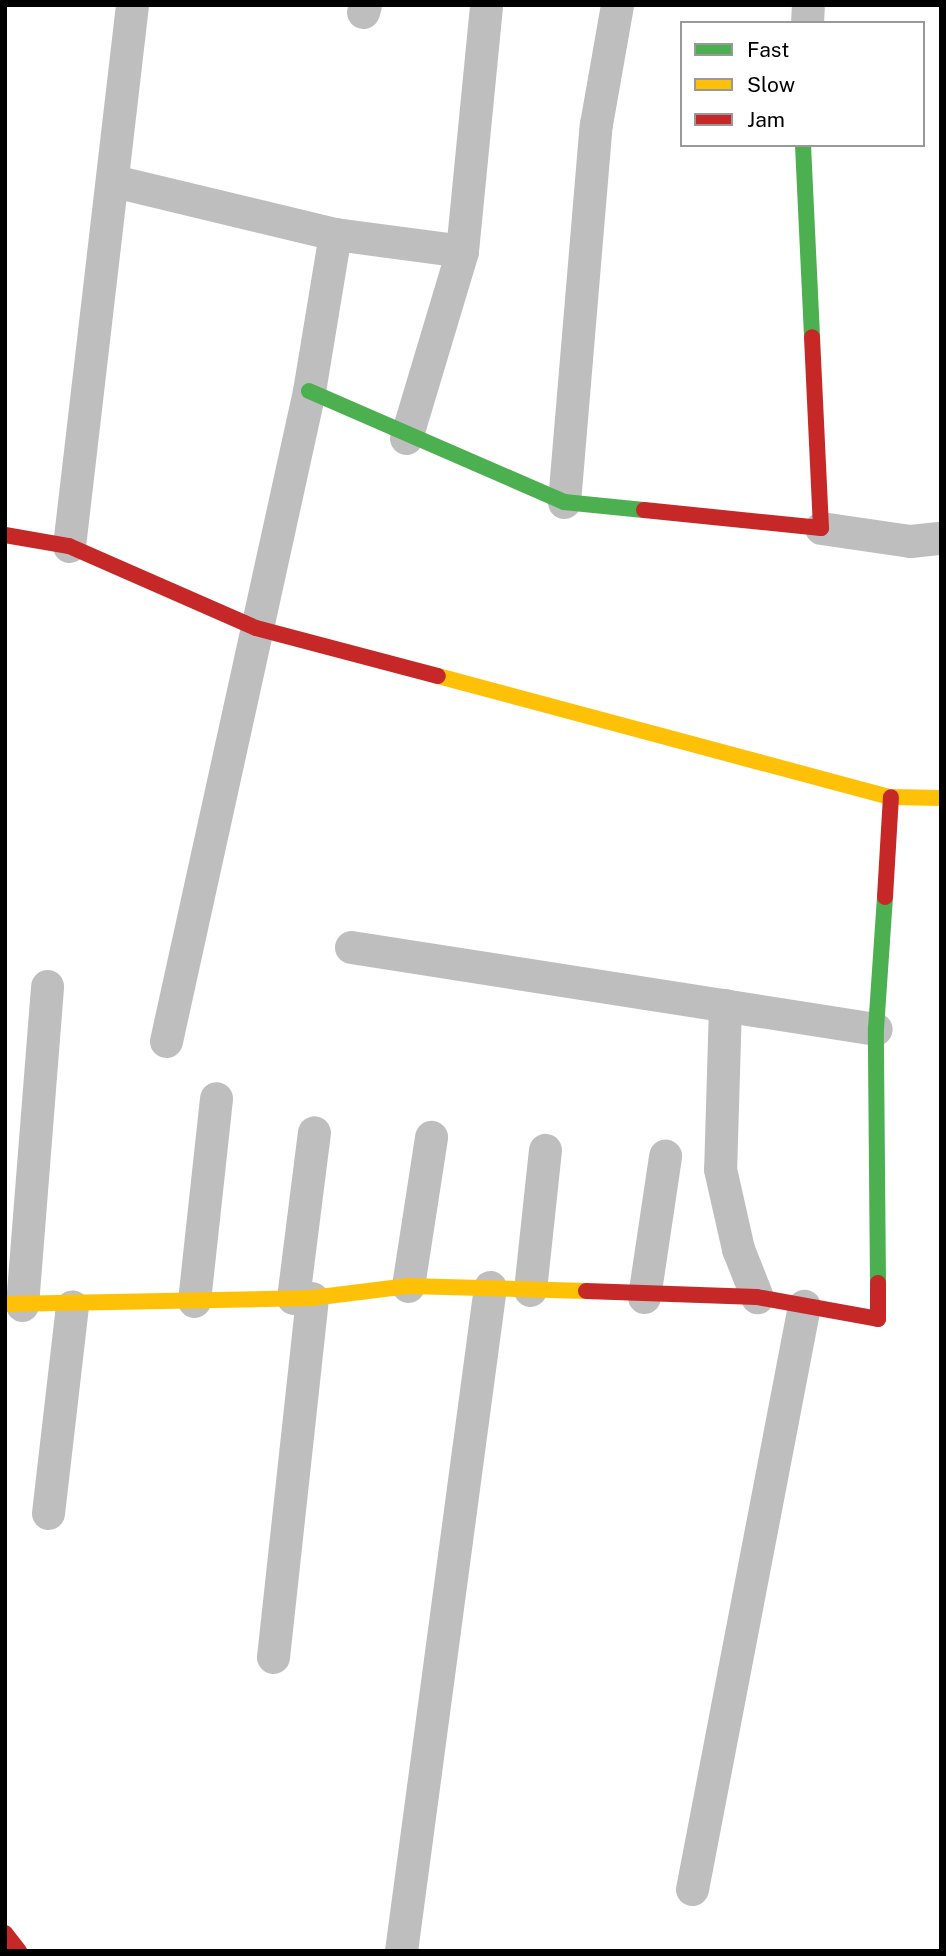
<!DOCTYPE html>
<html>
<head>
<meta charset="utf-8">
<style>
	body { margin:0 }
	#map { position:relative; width:946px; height:1956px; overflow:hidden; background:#fff; font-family:"Public Sans",sans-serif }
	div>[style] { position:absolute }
	.street>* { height:33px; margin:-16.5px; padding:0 16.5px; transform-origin:16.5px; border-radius:16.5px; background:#bebebe }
	.fast>* { height:16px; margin:-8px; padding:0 8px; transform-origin:8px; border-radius:8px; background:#4caf50 }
	.slow>* { height:16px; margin:-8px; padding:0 8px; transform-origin:8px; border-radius:8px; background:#ffc107 }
	.jam>* { height:16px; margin:-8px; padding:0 8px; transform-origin:8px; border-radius:8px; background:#c62828 }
	span { translate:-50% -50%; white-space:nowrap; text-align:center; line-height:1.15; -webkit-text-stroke:7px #fff; paint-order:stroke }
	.frame { position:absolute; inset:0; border:7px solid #000; pointer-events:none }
	.legend { position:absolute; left:680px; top:21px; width:245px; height:126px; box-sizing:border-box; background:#fff; border:2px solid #999; margin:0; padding:9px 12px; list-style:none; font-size:21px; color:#000 }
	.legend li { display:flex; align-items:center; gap:14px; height:35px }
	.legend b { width:35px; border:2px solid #999 }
</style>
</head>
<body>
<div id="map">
	<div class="street">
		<div style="left:363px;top:12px;width:7px;rotate:-74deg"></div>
		<div style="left:807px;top:23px;width:18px;rotate:-87deg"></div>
		<div style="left:114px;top:181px;width:227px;rotate:13.5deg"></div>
		<div style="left:335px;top:234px;width:128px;rotate:7.6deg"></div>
		<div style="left:406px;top:438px;width:195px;rotate:-73.3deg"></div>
		<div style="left:462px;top:251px;width:247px;rotate:-84.4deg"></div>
		<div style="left:564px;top:502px;width:379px;rotate:-85.2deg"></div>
		<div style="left:596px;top:124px;width:121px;rotate:-80deg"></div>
		<div style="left:821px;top:528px;width:90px;rotate:8.3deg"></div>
		<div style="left:910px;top:541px;width:31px;rotate:-6deg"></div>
		<div style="left:69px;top:546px;width:545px;rotate:-83.36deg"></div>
		<div style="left:351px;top:947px;width:531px;rotate:8.88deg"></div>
		<div style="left:725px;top:1005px;width:164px;rotate:91.7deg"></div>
		<div style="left:720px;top:1169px;width:82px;rotate:77.3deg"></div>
		<div style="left:738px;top:1249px;width:52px;rotate:68.4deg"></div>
		<div style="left:166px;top:1041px;width:666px;rotate:-77.59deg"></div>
		<div style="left:309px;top:391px;width:159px;rotate:-80.6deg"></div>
		<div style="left:408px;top:1286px;width:151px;rotate:-81.2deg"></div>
		<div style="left:530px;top:1290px;width:141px;rotate:-83.9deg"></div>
		<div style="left:644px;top:1297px;width:143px;rotate:-81.5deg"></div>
		<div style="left:293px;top:1298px;width:167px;rotate:-82.8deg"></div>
		<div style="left:194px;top:1301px;width:204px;rotate:-83.8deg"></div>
		<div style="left:22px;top:1305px;width:320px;rotate:-85.5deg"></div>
		<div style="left:48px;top:1513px;width:208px;rotate:-83.4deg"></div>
		<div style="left:273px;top:1657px;width:361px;rotate:-83.8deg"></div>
		<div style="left:692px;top:1889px;width:594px;rotate:-79.13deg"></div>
		<div style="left:401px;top:1951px;width:670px;rotate:-82.37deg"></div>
	</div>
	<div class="fast">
		<div style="left:803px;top:145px;width:192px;rotate:87.3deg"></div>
		<div style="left:309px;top:391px;width:278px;rotate:23.5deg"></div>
		<div style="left:564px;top:502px;width:80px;rotate:5.7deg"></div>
		<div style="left:878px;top:1283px;width:254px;rotate:-90.5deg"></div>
		<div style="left:876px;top:1029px;width:132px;rotate:-86.1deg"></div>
	</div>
	<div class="slow">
		<div style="left:438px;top:676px;width:469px;rotate:15deg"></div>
		<div style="left:891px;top:797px;width:50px;rotate:1.1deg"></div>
		<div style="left:5px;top:1304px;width:307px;rotate:-1.1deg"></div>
		<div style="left:312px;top:1298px;width:97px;rotate:-7.1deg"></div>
		<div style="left:408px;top:1286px;width:178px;rotate:1.6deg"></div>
	</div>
	<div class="jam">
		<div style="left:644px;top:510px;width:178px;rotate:5.8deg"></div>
		<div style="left:821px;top:528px;width:191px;rotate:-92.7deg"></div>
		<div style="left:5px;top:535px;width:65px;rotate:9.8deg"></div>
		<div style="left:69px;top:546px;width:204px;rotate:23.7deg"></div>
		<div style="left:256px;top:628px;width:188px;rotate:14.8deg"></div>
		<div style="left:885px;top:897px;width:100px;rotate:-86.6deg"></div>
		<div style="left:586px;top:1291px;width:171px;rotate:2deg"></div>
		<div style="left:757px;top:1297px;width:123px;rotate:10.3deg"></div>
		<div style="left:878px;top:1319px;width:36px;rotate:-90deg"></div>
		<div style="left:5px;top:1933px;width:23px;rotate:52deg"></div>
	</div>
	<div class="frame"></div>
	<ul class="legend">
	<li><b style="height:9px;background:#4caf50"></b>Fast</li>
	<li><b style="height:9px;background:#ffc107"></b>Slow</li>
	<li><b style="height:9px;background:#c62828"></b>Jam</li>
	</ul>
</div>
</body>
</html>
